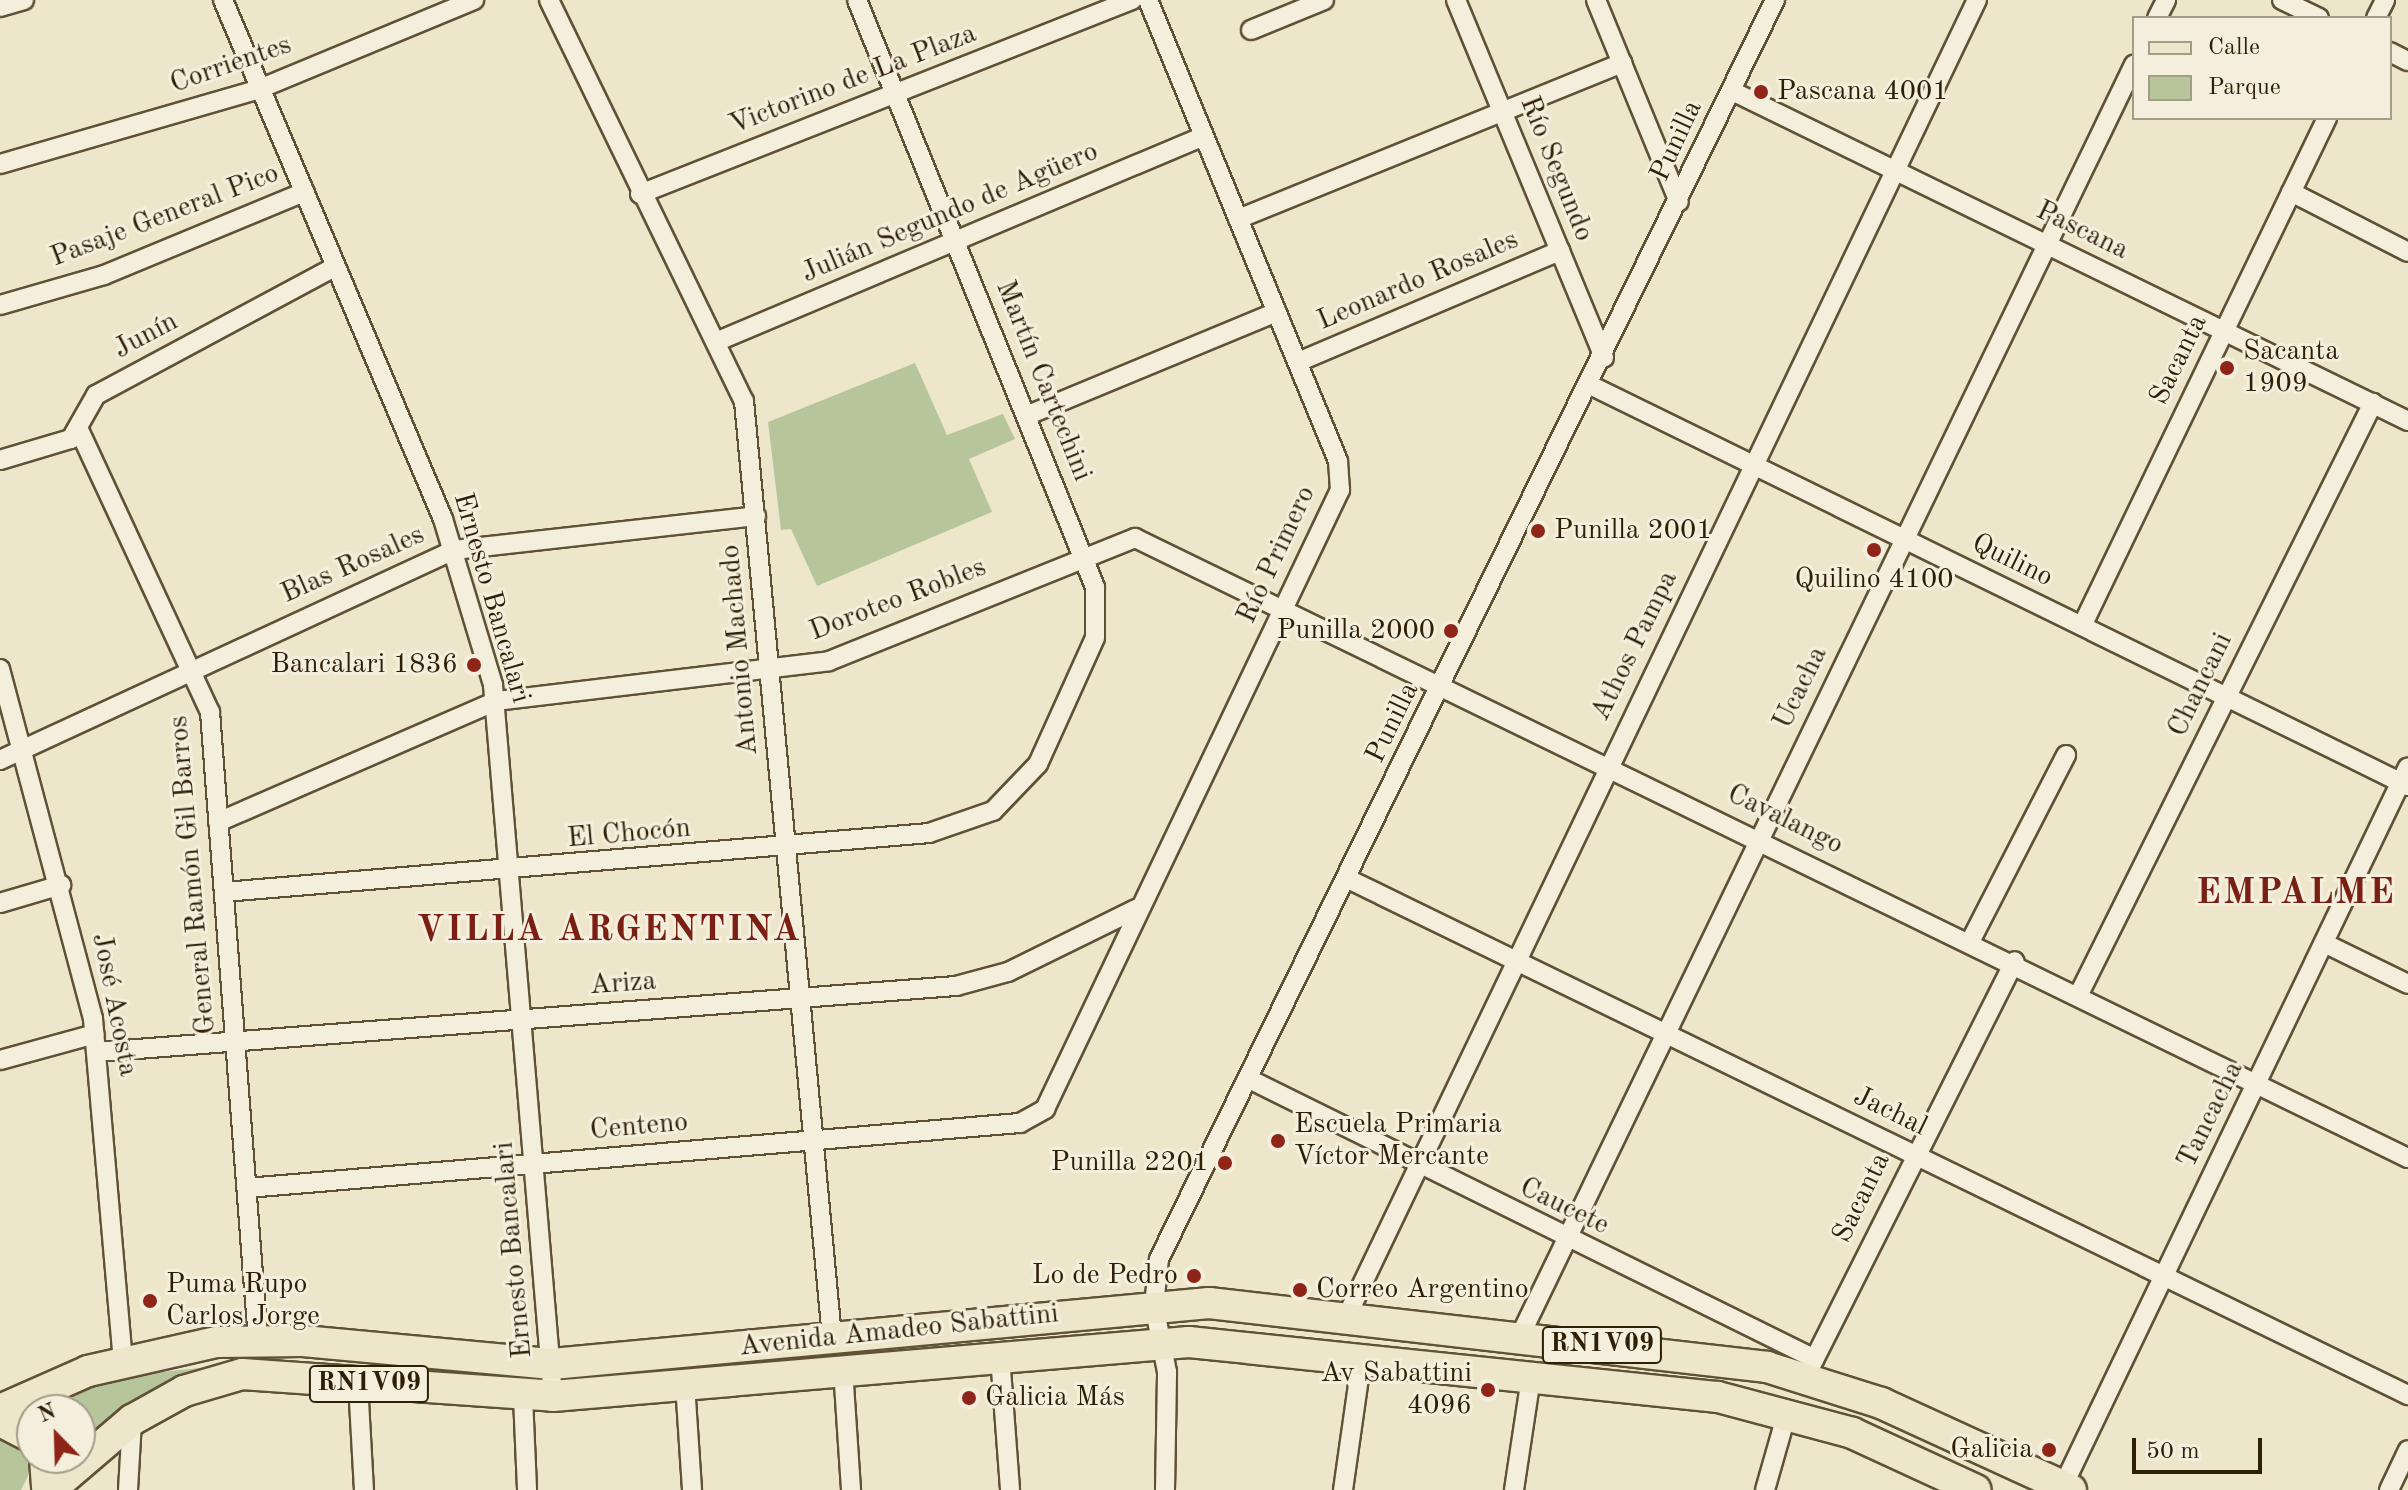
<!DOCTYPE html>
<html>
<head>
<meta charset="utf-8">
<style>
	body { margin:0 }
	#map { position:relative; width:2408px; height:1490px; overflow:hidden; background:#eee6cb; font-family:"Old Standard TT",serif }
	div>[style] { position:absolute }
	.green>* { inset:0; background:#b6c69a }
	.roads { filter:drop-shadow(2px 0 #5f5136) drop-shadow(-2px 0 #5f5136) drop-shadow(0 2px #5f5136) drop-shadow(0 -2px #5f5136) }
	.street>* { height:18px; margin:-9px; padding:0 9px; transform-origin:9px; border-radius:9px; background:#f4efdd }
	.primary>* { height:30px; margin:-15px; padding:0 15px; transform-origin:15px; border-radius:15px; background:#eee6cb }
	.dots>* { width:22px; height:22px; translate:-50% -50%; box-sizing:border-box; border:4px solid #f4efdd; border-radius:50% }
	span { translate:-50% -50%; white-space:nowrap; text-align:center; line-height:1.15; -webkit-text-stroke:6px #f4efdd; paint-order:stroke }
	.shield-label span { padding:2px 6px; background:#f4efdd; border:2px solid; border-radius:6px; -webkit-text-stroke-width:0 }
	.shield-label { font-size:26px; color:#2f1f05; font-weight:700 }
	.street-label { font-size:28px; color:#2f1f05 }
	.poi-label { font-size:28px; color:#2f1f05 }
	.left { translate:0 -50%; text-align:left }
	.right { translate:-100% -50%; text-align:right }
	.district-label { font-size:36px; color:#7a1f14; font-weight:700; letter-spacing:2px }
	.legend { position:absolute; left:2132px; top:16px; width:260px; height:104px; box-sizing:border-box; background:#f4efdd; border:2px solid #a59c87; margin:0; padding:10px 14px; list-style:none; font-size:24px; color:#2f1f05 }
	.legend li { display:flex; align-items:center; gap:16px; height:40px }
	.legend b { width:40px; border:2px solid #a59c87 }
	.north { position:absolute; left:16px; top:1394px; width:80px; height:80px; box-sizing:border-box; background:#f4efdd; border:2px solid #a59c87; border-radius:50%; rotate:337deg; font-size:22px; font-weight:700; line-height:32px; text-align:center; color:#2f1f05 }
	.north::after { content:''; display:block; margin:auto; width:28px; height:36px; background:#8f2418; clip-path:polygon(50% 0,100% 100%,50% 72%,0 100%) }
	.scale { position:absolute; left:2132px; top:1438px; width:130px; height:36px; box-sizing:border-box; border:4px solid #2f1f05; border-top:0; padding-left:10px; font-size:24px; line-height:28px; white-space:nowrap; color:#2f1f05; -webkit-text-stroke:6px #f4efdd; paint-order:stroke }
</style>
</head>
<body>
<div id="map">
	<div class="green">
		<div style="clip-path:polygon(915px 363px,947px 435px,1003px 414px,1015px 439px,969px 459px,992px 512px,817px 586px,791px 529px,781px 530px,768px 422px)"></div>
		<div style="clip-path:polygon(279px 1360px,225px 1367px,80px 1446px,80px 1410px,38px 1410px,122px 1376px)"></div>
		<div style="clip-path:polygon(9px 1437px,26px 1447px,33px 1466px,21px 1490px,0 1490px,0 1440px)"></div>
	</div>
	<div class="roads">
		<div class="street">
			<div style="left:223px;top:0;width:564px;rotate:67.03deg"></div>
			<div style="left:443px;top:519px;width:173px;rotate:73.2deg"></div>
			<div style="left:493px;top:685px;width:714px;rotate:85.18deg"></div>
			<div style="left:549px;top:0;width:446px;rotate:64.1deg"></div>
			<div style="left:744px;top:401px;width:941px;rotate:84.63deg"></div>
			<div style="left:1456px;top:0;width:387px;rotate:67.5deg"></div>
			<div style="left:1596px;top:0;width:218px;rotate:67.7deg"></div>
			<div style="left:2282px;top:0;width:41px;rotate:25.9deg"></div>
			<div style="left:0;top:7px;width:25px;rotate:-16deg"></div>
			<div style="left:2157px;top:18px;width:20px;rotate:-63deg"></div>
			<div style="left:2376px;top:18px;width:20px;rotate:-63deg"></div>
			<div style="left:1251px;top:30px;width:79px;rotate:-22.3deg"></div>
			<div style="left:2390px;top:52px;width:20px;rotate:27deg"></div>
			<div style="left:1732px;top:91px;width:752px;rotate:26.02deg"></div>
			<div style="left:0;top:164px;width:270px;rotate:-16.1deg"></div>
			<div style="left:259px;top:89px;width:233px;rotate:-22.5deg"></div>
			<div style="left:2291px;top:192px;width:131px;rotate:27.1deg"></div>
			<div style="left:640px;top:194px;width:529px;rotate:-21.52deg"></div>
			<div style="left:1238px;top:219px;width:415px;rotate:-22.1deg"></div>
			<div style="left:0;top:305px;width:108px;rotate:-16.1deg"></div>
			<div style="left:104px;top:275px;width:217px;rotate:-22.5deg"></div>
			<div style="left:718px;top:341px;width:527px;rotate:-22.87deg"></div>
			<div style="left:1298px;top:362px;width:285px;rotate:-23deg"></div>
			<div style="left:1592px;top:386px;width:909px;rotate:26.11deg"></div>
			<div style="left:1028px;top:415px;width:269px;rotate:-22.5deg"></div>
			<div style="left:80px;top:432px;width:309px;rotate:65.1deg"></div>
			<div style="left:210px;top:712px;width:630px;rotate:85.63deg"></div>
			<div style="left:0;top:460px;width:74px;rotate:-16.5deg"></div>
			<div style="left:71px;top:439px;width:51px;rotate:-60.4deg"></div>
			<div style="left:96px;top:395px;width:271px;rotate:-28.2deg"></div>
			<div style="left:2082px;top:626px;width:564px;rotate:-64.25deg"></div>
			<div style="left:0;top:669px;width:362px;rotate:75.1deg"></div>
			<div style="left:93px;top:1019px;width:343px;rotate:85deg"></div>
			<div style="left:0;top:760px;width:500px;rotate:-24.82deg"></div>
			<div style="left:454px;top:550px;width:304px;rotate:-6.4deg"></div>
			<div style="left:218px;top:822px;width:303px;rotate:-23.5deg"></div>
			<div style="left:496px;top:701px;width:335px;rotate:-6.8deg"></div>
			<div style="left:829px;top:661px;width:330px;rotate:-21.9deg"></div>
			<div style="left:1135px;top:538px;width:1416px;rotate:25.97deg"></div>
			<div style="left:1348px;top:879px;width:1179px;rotate:25.96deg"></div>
			<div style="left:224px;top:892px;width:707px;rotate:-4.78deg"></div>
			<div style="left:929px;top:833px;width:68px;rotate:-19deg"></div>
			<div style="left:993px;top:811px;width:65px;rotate:-46.2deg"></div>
			<div style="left:1038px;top:764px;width:138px;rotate:-65.7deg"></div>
			<div style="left:1095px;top:638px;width:51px;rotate:-90deg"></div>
			<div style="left:1095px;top:587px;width:633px;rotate:-112.07deg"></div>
			<div style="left:0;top:903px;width:64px;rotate:-16.4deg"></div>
			<div style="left:1971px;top:940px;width:208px;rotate:-62.8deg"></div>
			<div style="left:2324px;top:943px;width:93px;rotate:26deg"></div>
			<div style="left:2080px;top:992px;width:658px;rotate:-63.55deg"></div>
			<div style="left:98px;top:1052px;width:861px;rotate:-4.4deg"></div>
			<div style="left:956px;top:986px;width:54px;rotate:-15.1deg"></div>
			<div style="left:1008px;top:972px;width:143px;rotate:-26.2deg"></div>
			<div style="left:0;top:1060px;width:98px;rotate:-15.3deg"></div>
			<div style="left:1249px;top:1079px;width:631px;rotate:26.32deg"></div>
			<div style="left:247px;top:1188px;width:776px;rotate:-4.81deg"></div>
			<div style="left:1020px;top:1123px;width:29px;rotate:-29deg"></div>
			<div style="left:1045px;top:1109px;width:686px;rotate:-64.52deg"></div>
			<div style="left:1340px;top:490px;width:29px;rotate:-94deg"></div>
			<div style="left:1338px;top:461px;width:499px;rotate:-112.4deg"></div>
			<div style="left:1346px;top:1318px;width:1461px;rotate:-64.42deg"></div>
			<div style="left:1520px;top:1336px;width:1412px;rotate:-64.22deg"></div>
			<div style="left:1000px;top:1356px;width:134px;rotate:85.7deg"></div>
			<div style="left:1811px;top:1366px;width:453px;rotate:-63.3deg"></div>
			<div style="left:843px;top:1369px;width:121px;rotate:86.2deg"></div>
			<div style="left:358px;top:1383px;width:107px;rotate:86.8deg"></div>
			<div style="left:685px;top:1384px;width:106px;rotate:86.2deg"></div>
			<div style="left:523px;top:1397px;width:93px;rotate:87.5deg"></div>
			<div style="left:2063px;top:1486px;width:797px;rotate:-64.37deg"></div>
			<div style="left:128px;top:1490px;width:70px;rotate:-86.7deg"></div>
			<div style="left:1165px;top:1490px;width:118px;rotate:-89deg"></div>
			<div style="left:1167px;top:1372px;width:68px;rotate:-101deg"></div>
			<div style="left:1154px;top:1305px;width:46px;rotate:-83.8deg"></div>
			<div style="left:1159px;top:1259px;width:1402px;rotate:-63.93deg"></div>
			<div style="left:1343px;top:1490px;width:134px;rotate:-81.9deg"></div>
			<div style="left:1514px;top:1490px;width:114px;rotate:-81.4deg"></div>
			<div style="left:1765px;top:1490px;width:80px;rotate:-74.1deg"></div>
			<div style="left:2389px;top:1490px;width:44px;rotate:-64.6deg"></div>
		</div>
		<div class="primary">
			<div style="left:0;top:1410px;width:96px;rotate:-23.9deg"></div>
			<div style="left:88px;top:1371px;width:132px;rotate:-12.7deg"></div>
			<div style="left:217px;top:1342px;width:86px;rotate:-0.7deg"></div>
			<div style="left:303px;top:1341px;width:250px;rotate:5.3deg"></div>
			<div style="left:552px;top:1364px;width:660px;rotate:-5.3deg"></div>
			<div style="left:1209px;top:1303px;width:562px;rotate:6.54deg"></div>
			<div style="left:1767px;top:1367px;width:120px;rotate:17.5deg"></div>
			<div style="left:1881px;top:1403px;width:209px;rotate:24.6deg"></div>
			<div style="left:0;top:1421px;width:36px;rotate:27deg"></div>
			<div style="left:45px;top:1458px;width:32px;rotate:86deg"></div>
			<div style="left:50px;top:1490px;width:108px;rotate:-40.5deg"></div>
			<div style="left:132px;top:1420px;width:60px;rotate:-29.1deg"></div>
			<div style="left:184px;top:1391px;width:60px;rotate:-16.3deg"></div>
			<div style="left:242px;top:1374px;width:312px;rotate:4deg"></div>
			<div style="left:553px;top:1396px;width:638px;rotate:-4.85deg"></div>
			<div style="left:1189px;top:1342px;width:532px;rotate:5.94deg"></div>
			<div style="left:1718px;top:1397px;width:139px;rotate:15deg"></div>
			<div style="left:1852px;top:1433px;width:136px;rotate:24.7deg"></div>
		</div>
	</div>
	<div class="dots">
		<div style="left:1761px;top:92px;background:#8f2418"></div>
		<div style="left:2227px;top:368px;background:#8f2418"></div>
		<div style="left:1538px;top:531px;background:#8f2418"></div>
		<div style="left:1874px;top:550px;background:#8f2418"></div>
		<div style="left:1451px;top:631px;background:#8f2418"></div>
		<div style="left:474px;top:665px;background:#8f2418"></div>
		<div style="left:1278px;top:1141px;background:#8f2418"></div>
		<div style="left:1225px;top:1163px;background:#8f2418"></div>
		<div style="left:1194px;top:1276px;background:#8f2418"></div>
		<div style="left:1300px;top:1290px;background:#8f2418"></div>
		<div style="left:150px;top:1301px;background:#8f2418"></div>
		<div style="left:1488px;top:1390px;background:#8f2418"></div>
		<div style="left:969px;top:1398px;background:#8f2418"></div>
		<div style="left:2049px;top:1450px;background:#8f2418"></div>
	</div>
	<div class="shield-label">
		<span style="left:1602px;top:1345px">RN1V09</span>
		<span style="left:369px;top:1384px">RN1V09</span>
	</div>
	<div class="street-label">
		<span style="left:231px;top:65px;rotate:-19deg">Corrientes</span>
		<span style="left:853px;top:80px;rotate:-21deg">Victorino de La Plaza</span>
		<span style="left:1677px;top:141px;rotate:-65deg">Punilla</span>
		<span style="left:1556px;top:169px;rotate:68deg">Río Segundo</span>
		<span style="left:950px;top:213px;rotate:-23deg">Julián Segundo de Agüero</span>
		<span style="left:165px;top:216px;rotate:-21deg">Pasaje General Pico</span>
		<span style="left:2082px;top:231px;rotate:26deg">Pascana</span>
		<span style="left:1418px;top:281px;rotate:-23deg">Leonardo Rosales</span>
		<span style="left:146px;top:336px;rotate:-28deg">Junín</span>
		<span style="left:2179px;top:360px;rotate:-64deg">Sacanta</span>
		<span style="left:1043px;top:381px;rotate:68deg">Martín Cartechini</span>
		<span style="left:1277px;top:555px;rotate:-65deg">Río Primero</span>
		<span style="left:2012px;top:561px;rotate:26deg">Quilino</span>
		<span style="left:353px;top:565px;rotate:-24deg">Blas Rosales</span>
		<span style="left:491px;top:598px;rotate:74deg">Ernesto Bancalari</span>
		<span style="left:898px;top:600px;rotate:-21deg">Doroteo Robles</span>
		<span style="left:1635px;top:646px;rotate:-64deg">Athos Pampa</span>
		<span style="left:740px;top:650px;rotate:-95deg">Antonio Machado</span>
		<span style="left:2201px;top:685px;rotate:-64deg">Chancani</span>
		<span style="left:1801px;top:688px;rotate:-64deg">Ucacha</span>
		<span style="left:1393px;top:723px;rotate:-64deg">Punilla</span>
		<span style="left:1785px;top:820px;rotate:26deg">Cavalango</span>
		<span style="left:629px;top:834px;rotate:-5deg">El Chocón</span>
		<span style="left:193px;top:875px;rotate:-95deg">General Ramón Gil Barros</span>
		<span style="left:623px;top:984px;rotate:-4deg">Ariza</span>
		<span style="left:114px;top:1005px;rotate:79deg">José Acosta</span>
		<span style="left:1890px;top:1112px;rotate:26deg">Jachal</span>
		<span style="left:2211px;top:1115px;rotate:-64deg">Tancacha</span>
		<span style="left:639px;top:1127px;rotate:-5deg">Centeno</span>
		<span style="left:1862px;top:1198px;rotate:-64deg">Sacanta</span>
		<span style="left:1564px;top:1207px;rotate:26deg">Caucete</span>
		<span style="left:514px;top:1250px;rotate:-95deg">Ernesto Bancalari</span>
		<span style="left:899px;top:1331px;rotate:-6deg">Avenida Amadeo Sabattini</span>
	</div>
	<div class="poi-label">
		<span class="left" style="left:1777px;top:92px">Pascana 4001</span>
		<span class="left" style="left:2243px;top:368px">Sacanta<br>1909</span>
		<span class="left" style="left:1554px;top:531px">Punilla 2001</span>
		<span style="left:1874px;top:580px">Quilino 4100</span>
		<span class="right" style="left:1435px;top:631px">Punilla 2000</span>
		<span class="right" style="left:458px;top:665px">Bancalari 1836</span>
		<span class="left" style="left:1294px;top:1141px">Escuela Primaria<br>Víctor Mercante</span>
		<span class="right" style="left:1209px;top:1163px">Punilla 2201</span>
		<span class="right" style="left:1178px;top:1276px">Lo de Pedro</span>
		<span class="left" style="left:166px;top:1301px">Puma Rupo<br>Carlos Jorge</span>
		<span class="left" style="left:1316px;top:1290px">Correo Argentino</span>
		<span class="right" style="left:1472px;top:1390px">Av Sabattini<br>4096</span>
		<span class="left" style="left:985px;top:1398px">Galicia Más</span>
		<span class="right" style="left:2033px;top:1450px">Galicia</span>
	</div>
	<div class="district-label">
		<span style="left:2296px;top:895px">EMPALME</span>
		<span style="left:609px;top:932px">VILLA ARGENTINA</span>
	</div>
	<ul class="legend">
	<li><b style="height:10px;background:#eee6cb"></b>Calle</li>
	<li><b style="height:22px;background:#b6c69a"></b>Parque</li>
	</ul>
	<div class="north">N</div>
	<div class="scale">50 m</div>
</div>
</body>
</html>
